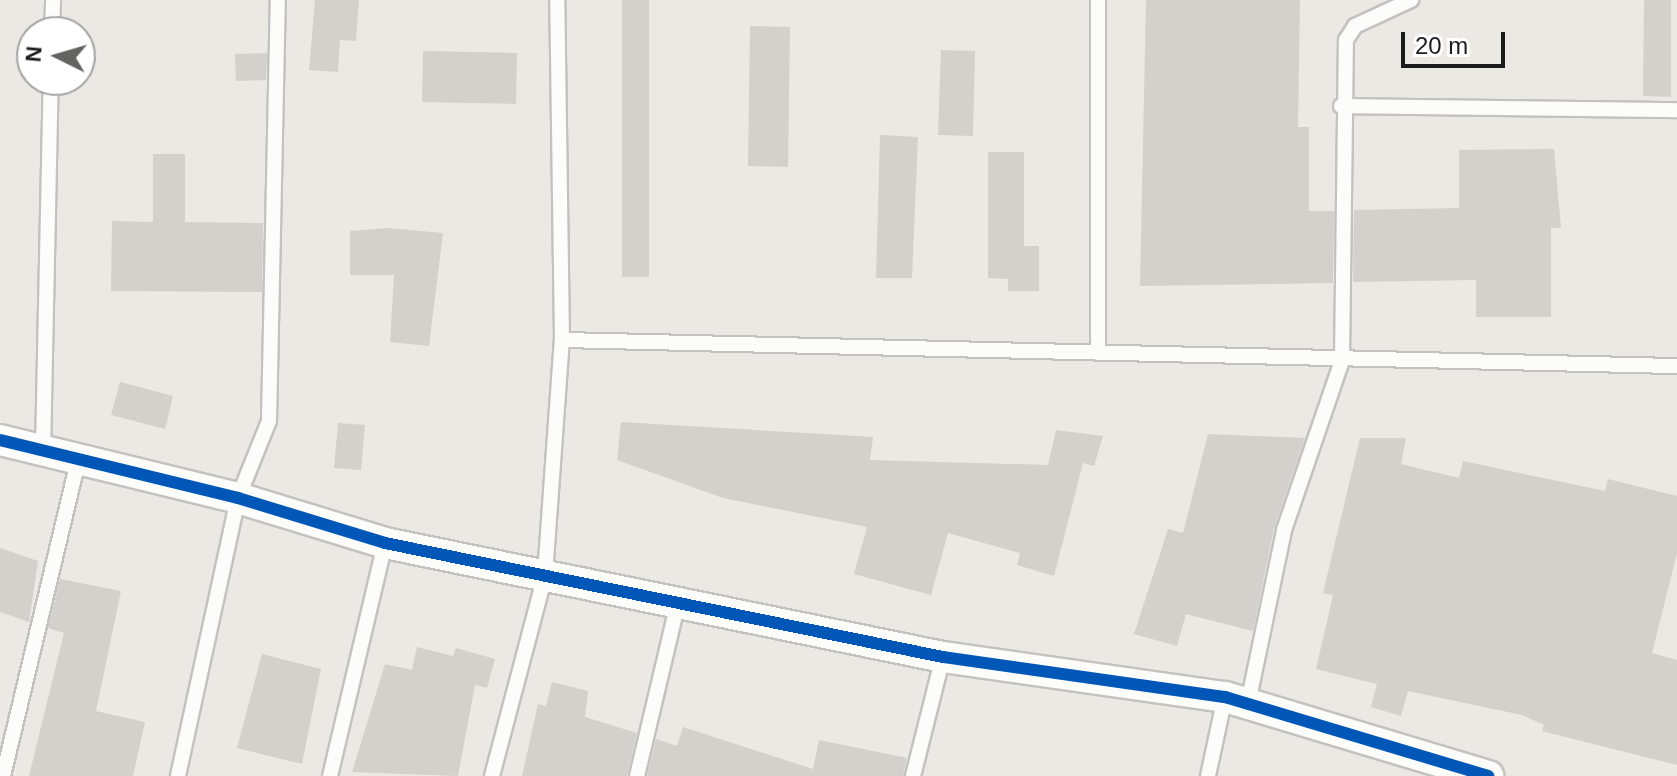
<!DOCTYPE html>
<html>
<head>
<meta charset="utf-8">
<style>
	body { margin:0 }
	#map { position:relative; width:1677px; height:776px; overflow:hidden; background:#ece8e4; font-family:Helvetica,sans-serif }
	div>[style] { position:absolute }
	.building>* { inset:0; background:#d4d0cc }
	.roads { filter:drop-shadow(2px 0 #c4c2c0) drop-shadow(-2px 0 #c4c2c0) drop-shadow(0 2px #c4c2c0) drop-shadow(0 -2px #c4c2c0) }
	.service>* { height:14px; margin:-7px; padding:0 7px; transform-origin:7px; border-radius:7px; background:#fcfcfb }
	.minor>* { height:30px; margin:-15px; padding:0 15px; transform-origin:15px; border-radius:15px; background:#fcfcfb }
	.cycleway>* { height:12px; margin:-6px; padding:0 6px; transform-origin:6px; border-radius:6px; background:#0057b8 }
	span { translate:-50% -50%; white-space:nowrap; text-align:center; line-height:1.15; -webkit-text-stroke:6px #fff; paint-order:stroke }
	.north { position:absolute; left:16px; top:16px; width:80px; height:80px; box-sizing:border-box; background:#fff; border:2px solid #a4a4a4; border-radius:50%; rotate:275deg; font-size:22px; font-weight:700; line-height:32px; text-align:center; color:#1c1c1c }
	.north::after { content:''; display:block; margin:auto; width:28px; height:36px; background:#656362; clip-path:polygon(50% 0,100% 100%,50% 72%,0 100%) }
	.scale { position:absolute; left:1401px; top:32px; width:104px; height:36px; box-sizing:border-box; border:4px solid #1c1c1c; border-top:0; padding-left:10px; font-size:24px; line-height:28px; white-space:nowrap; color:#1c1c1c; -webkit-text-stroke:6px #fff; paint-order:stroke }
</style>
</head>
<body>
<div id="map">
	<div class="building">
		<div style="clip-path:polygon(315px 0,359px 0,356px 41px,340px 40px,338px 72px,309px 70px)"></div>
		<div style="clip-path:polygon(622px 0,649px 0,649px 277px,622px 277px)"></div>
		<div style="clip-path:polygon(1146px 0,1300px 0,1298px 127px,1309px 127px,1309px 211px,1334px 211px,1333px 283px,1140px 286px)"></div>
		<div style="clip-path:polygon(1644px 0,1671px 0,1671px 97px,1643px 96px)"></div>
		<div style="clip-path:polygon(750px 26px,790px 27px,788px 167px,748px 166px)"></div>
		<div style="clip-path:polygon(941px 50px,975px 51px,973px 136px,938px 135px)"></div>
		<div style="clip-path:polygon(423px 51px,517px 53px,516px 104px,422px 102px)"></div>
		<div style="clip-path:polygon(267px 53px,266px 80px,236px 81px,235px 54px)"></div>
		<div style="clip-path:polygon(880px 135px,918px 137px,912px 278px,876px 278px)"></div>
		<div style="clip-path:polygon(1554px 149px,1561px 228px,1551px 228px,1551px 317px,1476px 317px,1476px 280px,1353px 282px,1354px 210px,1459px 208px,1459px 150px)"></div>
		<div style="clip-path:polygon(988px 152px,1024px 152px,1024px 246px,1039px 246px,1039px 291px,1008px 291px,1008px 279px,988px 278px)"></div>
		<div style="clip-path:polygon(153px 154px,185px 154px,185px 222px,263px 223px,262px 292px,111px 291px,112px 221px,153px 222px)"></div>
		<div style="clip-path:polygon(387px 228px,443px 233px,429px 346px,390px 342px,394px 275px,350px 275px,350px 231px)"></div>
		<div style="clip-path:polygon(120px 382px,173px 396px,165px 429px,111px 415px)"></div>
		<div style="clip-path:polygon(621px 422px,873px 437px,870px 460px,1048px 465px,1056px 430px,1103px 436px,1094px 466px,1083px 463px,1054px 576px,1017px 565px,1020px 553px,948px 533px,931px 595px,854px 574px,867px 527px,723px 498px,617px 460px)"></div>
		<div style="clip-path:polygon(338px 423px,365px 425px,361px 470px,334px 468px)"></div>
		<div style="clip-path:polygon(1208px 434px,1305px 438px,1274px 528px,1253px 631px,1186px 614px,1177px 646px,1134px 634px,1168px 529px,1183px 533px)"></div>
		<div style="clip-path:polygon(1360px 438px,1406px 438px,1401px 464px,1459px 478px,1463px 461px,1605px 491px,1608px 479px,1677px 496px,1677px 553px,1652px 653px,1677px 660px,1677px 765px,1542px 731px,1544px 725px,1522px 715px,1408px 691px,1401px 716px,1371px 707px,1377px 684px,1316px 669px,1333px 595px,1323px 593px)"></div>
		<div style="clip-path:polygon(0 548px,38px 561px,29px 622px,0 612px)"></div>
		<div style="clip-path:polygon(60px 579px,121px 591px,96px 711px,145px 722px,133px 776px,29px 776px,64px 633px,48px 628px)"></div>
		<div style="clip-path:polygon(417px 647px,453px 656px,456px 648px,495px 659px,487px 688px,475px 685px,458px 776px,352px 772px,385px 664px,412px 670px)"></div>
		<div style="clip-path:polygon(262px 654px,321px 669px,302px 764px,237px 748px)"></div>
		<div style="clip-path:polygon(552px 682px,588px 691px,585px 717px,637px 733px,627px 776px,522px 776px,538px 704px,546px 706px)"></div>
		<div style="clip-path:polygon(683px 727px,813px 769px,819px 740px,907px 758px,903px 776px,647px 776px,656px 739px,677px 746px)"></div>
	</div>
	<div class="roads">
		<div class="service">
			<div style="left:1098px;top:0;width:353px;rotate:90deg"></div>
			<div style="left:52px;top:32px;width:32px;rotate:-88deg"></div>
			<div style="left:1341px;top:106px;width:336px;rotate:0.7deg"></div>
			<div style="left:562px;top:340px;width:1115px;rotate:1.34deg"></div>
			<div style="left:43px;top:450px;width:370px;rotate:-88.8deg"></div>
			<div style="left:1248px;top:703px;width:177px;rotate:-78.2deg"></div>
			<div style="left:1284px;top:530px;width:179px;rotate:-71.1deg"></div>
			<div style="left:1342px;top:361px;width:321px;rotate:-89.3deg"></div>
			<div style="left:1346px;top:40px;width:17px;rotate:-57deg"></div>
			<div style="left:1355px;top:26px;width:62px;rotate:-24.9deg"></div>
			<div style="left:3px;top:776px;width:325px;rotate:-76.6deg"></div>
			<div style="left:178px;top:776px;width:284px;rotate:-77.8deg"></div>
			<div style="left:238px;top:498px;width:83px;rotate:-68.1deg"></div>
			<div style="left:269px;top:421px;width:421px;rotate:-88.8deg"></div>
			<div style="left:330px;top:776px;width:239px;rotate:-76.7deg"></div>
			<div style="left:492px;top:776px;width:208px;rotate:-75.2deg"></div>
			<div style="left:545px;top:575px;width:236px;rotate:-85.9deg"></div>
			<div style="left:562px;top:340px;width:340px;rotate:-90.8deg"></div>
			<div style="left:637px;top:776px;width:179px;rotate:-76.7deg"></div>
			<div style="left:913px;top:776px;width:123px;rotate:-75.9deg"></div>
			<div style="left:1208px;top:776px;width:81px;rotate:-77.9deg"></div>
		</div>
		<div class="minor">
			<div style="left:0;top:440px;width:245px;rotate:13.7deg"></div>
			<div style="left:238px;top:498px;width:154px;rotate:17deg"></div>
			<div style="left:385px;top:543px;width:570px;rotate:11.55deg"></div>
			<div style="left:943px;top:657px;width:285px;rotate:8.1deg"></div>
			<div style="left:1225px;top:697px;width:275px;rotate:16.7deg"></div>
		</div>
	</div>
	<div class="cycleway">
		<div style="left:0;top:440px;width:245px;rotate:13.7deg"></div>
		<div style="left:238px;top:498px;width:154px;rotate:17deg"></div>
		<div style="left:385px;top:543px;width:570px;rotate:11.55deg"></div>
		<div style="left:943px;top:657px;width:285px;rotate:8.1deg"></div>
		<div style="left:1225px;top:697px;width:275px;rotate:16.7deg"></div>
	</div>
	<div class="north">N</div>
	<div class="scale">20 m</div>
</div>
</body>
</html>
